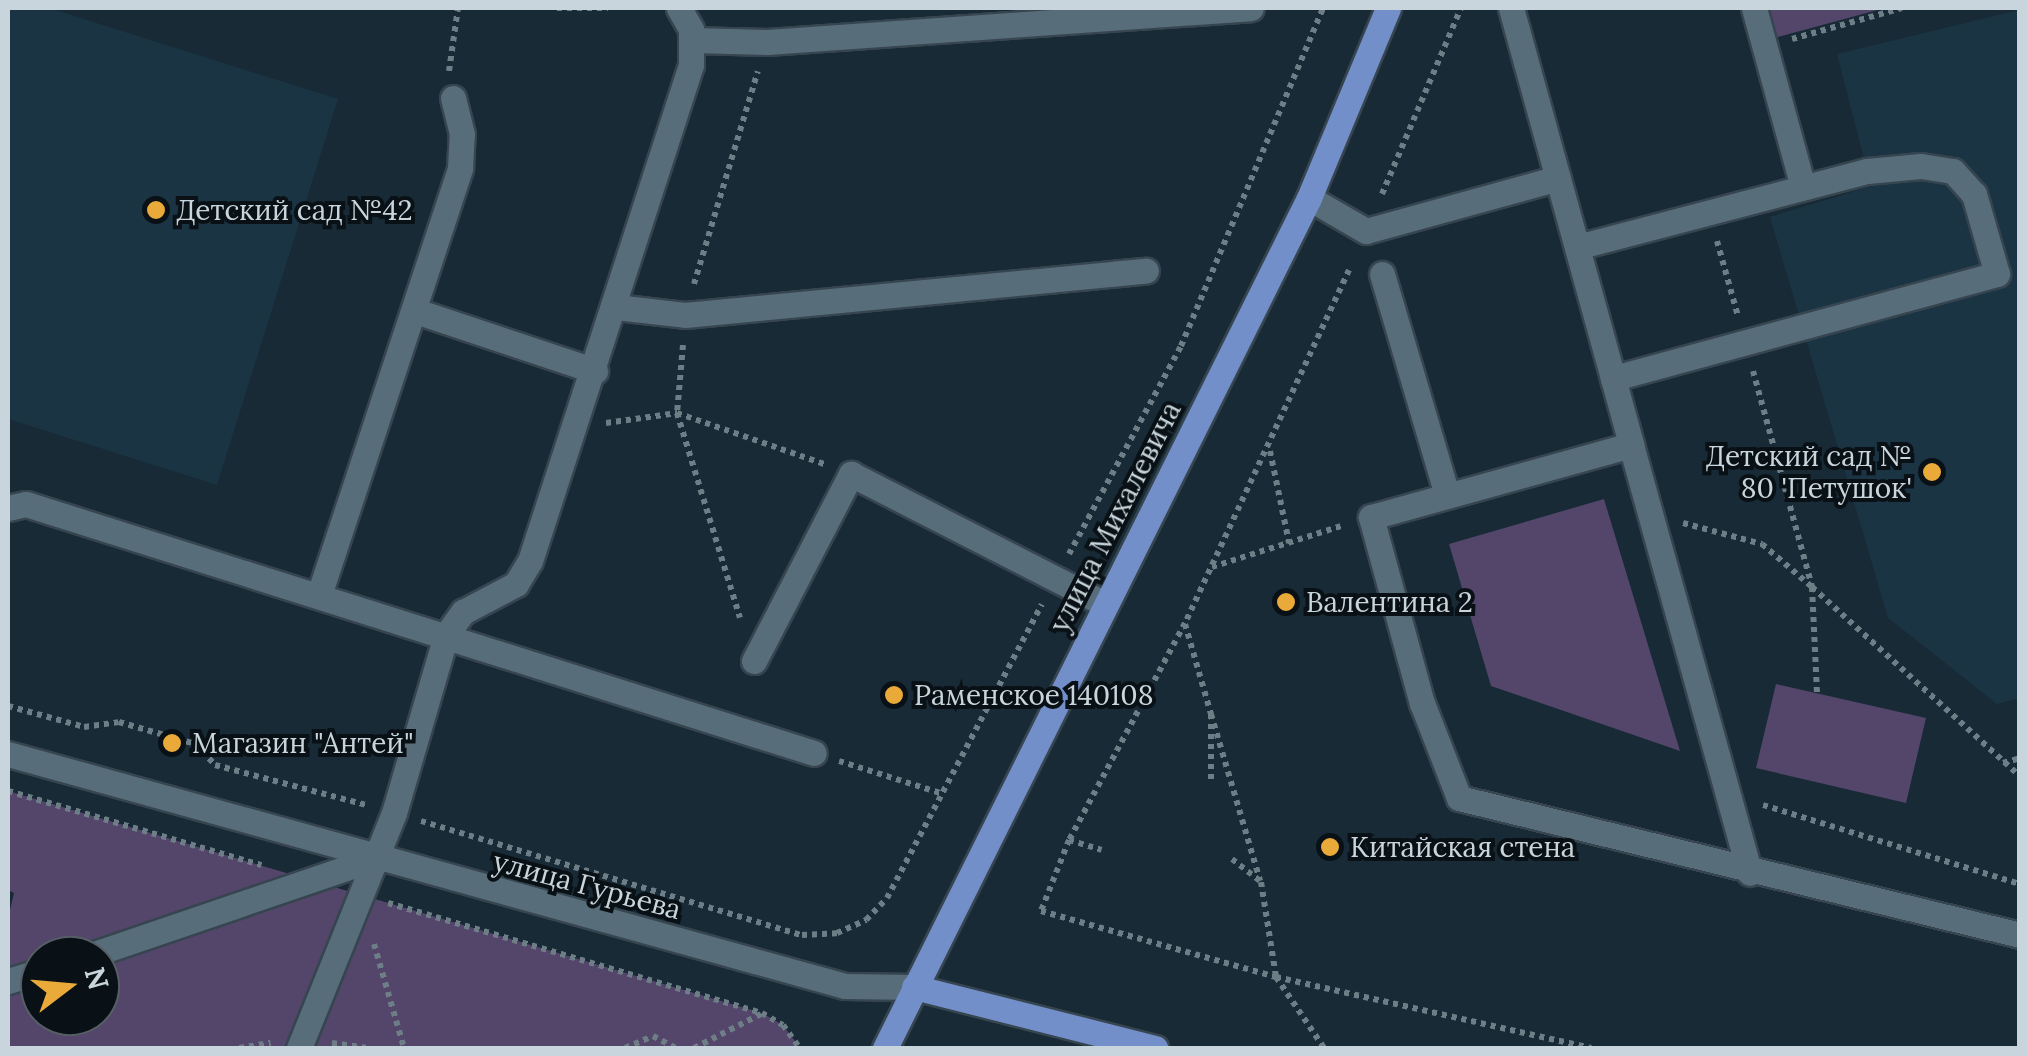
<!DOCTYPE html>
<html>
<head>
<meta charset="utf-8">
<style>
	body { margin:0 }
	#map { position:relative; width:2027px; height:1056px; overflow:hidden; background:#172a35; font-family:Lora,serif }
	div>[style] { position:absolute }
	.built>* { inset:0; background:#1a3443 }
	.green>* { inset:0; background:#53466a }
	.path>* { height:6px; margin-top:-3px; transform-origin:0; background:repeating-linear-gradient(90deg,#6e7e87 0 5px,transparent 0 10px) }
	.roads { filter:drop-shadow(2px 0 #36454f) drop-shadow(-2px 0 #36454f) drop-shadow(0 2px #36454f) drop-shadow(0 -2px #36454f) }
	.minor>* { height:25px; margin:-12.5px; padding:0 12.5px; transform-origin:12.5px; border-radius:12.5px; background:#586d7a }
	.major>* { height:25px; margin:-12.5px; padding:0 12.5px; transform-origin:12.5px; border-radius:12.5px; background:#738fc9 }
	.dots>* { width:28px; height:28px; translate:-50% -50%; box-sizing:border-box; border:5px solid #091117; border-radius:50% }
	span { translate:-50% -50%; white-space:nowrap; text-align:center; line-height:1.15; -webkit-text-stroke:8px #091117; paint-order:stroke }
	.poi-label { font-size:28px; color:#c9d5dc }
	.left { translate:0 -50%; text-align:left }
	.right { translate:-100% -50%; text-align:right }
	.street-label { font-size:28px; color:#c9d5dc }
	.frame { position:absolute; inset:0; border:10px solid #c9d5dc; pointer-events:none }
	.north { position:absolute; left:20px; top:936px; width:100px; height:100px; box-sizing:border-box; background:#091117; border:2px solid #565f66; border-radius:50%; rotate:74deg; font-size:28px; font-weight:700; line-height:40px; text-align:center; color:#c9d5dc }
	.north::after { content:''; display:block; margin:auto; width:35px; height:45px; background:#eaaa39; clip-path:polygon(50% 0,100% 100%,50% 72%,0 100%) }
</style>
</head>
<body>
<div id="map">
	<div class="built">
		<div style="clip-path:polygon(8px 8px,49px 8px,338px 99px,217px 485px,8px 419px)"></div>
		<div style="clip-path:polygon(2019px 10px,2019px 698px,1997px 704px,1888px 618px,1770px 217px,1871px 186px,1837px 54px)"></div>
	</div>
	<div class="green">
		<div style="clip-path:polygon(1762px 8px,1885px 8px,1771px 39px)"></div>
		<div style="clip-path:polygon(1604px 499px,1680px 751px,1491px 686px,1449px 544px)"></div>
		<div style="clip-path:polygon(1776px 684px,1926px 718px,1906px 803px,1756px 768px)"></div>
		<div style="clip-path:polygon(evenodd,8px 791px,762px 1013px,783px 1025px,800px 1048px,8px 1048px,8px 918px,14px 893px,8px 890px,8px 791px,40px 956px,100px 956px,100px 1016px,40px 1016px,40px 956px)"></div>
	</div>
	<div class="path">
		<div style="left:557px;top:8px;width:51px"></div>
		<div style="left:1792px;top:39px;width:114px;rotate:-15.7deg"></div>
		<div style="left:449px;top:71px;width:64px;rotate:-81.9deg"></div>
		<div style="left:1382px;top:194px;width:202px;rotate:-67deg"></div>
		<div style="left:1717px;top:241px;width:78px;rotate:74.4deg"></div>
		<div style="left:1349px;top:270px;width:389px;rotate:114.9deg"></div>
		<div style="left:1185px;top:623px;width:246px;rotate:118.1deg"></div>
		<div style="left:1069px;top:840px;width:76px;rotate:111.5deg"></div>
		<div style="left:1041px;top:911px;width:244px;rotate:15.7deg"></div>
		<div style="left:1276px;top:977px;width:323px;rotate:12.7deg"></div>
		<div style="left:694px;top:284px;width:222px;rotate:-73.3deg"></div>
		<div style="left:683px;top:345px;width:68px;rotate:95deg"></div>
		<div style="left:677px;top:413px;width:214px;rotate:72.9deg"></div>
		<div style="left:1753px;top:371px;width:224px;rotate:74.7deg"></div>
		<div style="left:1812px;top:587px;width:281px;rotate:42.3deg"></div>
		<div style="left:606px;top:423px;width:72px;rotate:-8deg"></div>
		<div style="left:677px;top:413px;width:156px;rotate:19.1deg"></div>
		<div style="left:1270px;top:451px;width:94px;rotate:78.3deg"></div>
		<div style="left:1683px;top:523px;width:82px;rotate:14.9deg"></div>
		<div style="left:1762px;top:544px;width:66px;rotate:40.7deg"></div>
		<div style="left:1812px;top:587px;width:106px;rotate:87.3deg"></div>
		<div style="left:1069px;top:554px;width:236px;rotate:-61.7deg"></div>
		<div style="left:1181px;top:346px;width:367px;rotate:-67.2deg"></div>
		<div style="left:1212px;top:567px;width:135px;rotate:-17.6deg"></div>
		<div style="left:1185px;top:624px;width:94px;rotate:73.9deg"></div>
		<div style="left:1211px;top:714px;width:67px;rotate:90deg"></div>
		<div style="left:8px;top:706px;width:79px;rotate:15.4deg"></div>
		<div style="left:84px;top:727px;width:35px;rotate:-8deg"></div>
		<div style="left:119px;top:722px;width:79px;rotate:16.1deg"></div>
		<div style="left:195px;top:744px;width:29px;rotate:46deg"></div>
		<div style="left:215px;top:765px;width:156px;rotate:14.8deg"></div>
		<div style="left:1211px;top:714px;width:174px;rotate:73.6deg"></div>
		<div style="left:839px;top:761px;width:109px;rotate:17.6deg"></div>
		<div style="left:2003px;top:763px;width:18px;rotate:-16deg"></div>
		<div style="left:8px;top:791px;width:264px;rotate:16.3deg"></div>
		<div style="left:1763px;top:805px;width:269px;rotate:17.1deg"></div>
		<div style="left:421px;top:821px;width:398px;rotate:16.7deg"></div>
		<div style="left:802px;top:935px;width:35px;rotate:-3deg"></div>
		<div style="left:837px;top:933px;width:32px;rotate:-24deg"></div>
		<div style="left:866px;top:920px;width:30px;rotate:-46deg"></div>
		<div style="left:887px;top:898px;width:332px;rotate:-62.2deg"></div>
		<div style="left:1069px;top:840px;width:34px;rotate:17deg"></div>
		<div style="left:1232px;top:859px;width:37px;rotate:38deg"></div>
		<div style="left:1261px;top:882px;width:96px;rotate:81deg"></div>
		<div style="left:1276px;top:977px;width:86px;rotate:55.9deg"></div>
		<div style="left:388px;top:903px;width:390px;rotate:16.4deg"></div>
		<div style="left:762px;top:1013px;width:24px;rotate:30deg"></div>
		<div style="left:783px;top:1025px;width:29px;rotate:54deg"></div>
		<div style="left:374px;top:944px;width:108px;rotate:73.9deg"></div>
		<div style="left:332px;top:1043px;width:34px;rotate:8deg"></div>
		<div style="left:239px;top:1048px;width:32px;rotate:-9deg"></div>
		<div style="left:625px;top:1048px;width:30px;rotate:-23deg"></div>
		<div style="left:653px;top:1036px;width:26px;rotate:28deg"></div>
		<div style="left:694px;top:1048px;width:75px;rotate:-26.9deg"></div>
	</div>
	<div class="roads">
		<div class="minor">
			<div style="left:1511px;top:8px;width:453px;rotate:74.6deg"></div>
			<div style="left:1631px;top:445px;width:270px;rotate:164.5deg"></div>
			<div style="left:1371px;top:517px;width:193px;rotate:74.7deg"></div>
			<div style="left:1422px;top:703px;width:102px;rotate:68.7deg"></div>
			<div style="left:1459px;top:798px;width:577px;rotate:13.72deg"></div>
			<div style="left:1754px;top:8px;width:186px;rotate:74.7deg"></div>
			<div style="left:693px;top:40px;width:74px;rotate:1.5deg"></div>
			<div style="left:767px;top:42px;width:485px;rotate:-4deg"></div>
			<div style="left:1309px;top:198px;width:66px;rotate:30.1deg"></div>
			<div style="left:1366px;top:231px;width:199px;rotate:-15.4deg"></div>
			<div style="left:1577px;top:247px;width:300px;rotate:-14.7deg"></div>
			<div style="left:1867px;top:171px;width:54px;rotate:-5.3deg"></div>
			<div style="left:1921px;top:166px;width:32px;rotate:9deg"></div>
			<div style="left:1953px;top:171px;width:31px;rotate:48deg"></div>
			<div style="left:1974px;top:194px;width:83px;rotate:74deg"></div>
			<div style="left:1997px;top:274px;width:398px;rotate:164.8deg"></div>
			<div style="left:1382px;top:274px;width:230px;rotate:73.6deg"></div>
			<div style="left:616px;top:307px;width:69px;rotate:6.6deg"></div>
			<div style="left:685px;top:315px;width:463px;rotate:-5.5deg"></div>
			<div style="left:416px;top:311px;width:189px;rotate:18.5deg"></div>
			<div style="left:1631px;top:445px;width:444px;rotate:74.5deg"></div>
			<div style="left:8px;top:508px;width:18px;rotate:-13deg"></div>
			<div style="left:26px;top:504px;width:826px;rotate:17.54deg"></div>
			<div style="left:319px;top:595px;width:450px;rotate:-71.7deg"></div>
			<div style="left:460px;top:168px;width:34px;rotate:-87deg"></div>
			<div style="left:462px;top:134px;width:37px;rotate:-104deg"></div>
			<div style="left:754px;top:661px;width:211px;rotate:-62.6deg"></div>
			<div style="left:851px;top:474px;width:285px;rotate:27.1deg"></div>
			<div style="left:8px;top:754px;width:869px;rotate:15.49deg"></div>
			<div style="left:845px;top:986px;width:69px;rotate:0.8deg"></div>
			<div style="left:88px;top:956px;width:304px;rotate:-18.8deg"></div>
			<div style="left:8px;top:981px;width:34px;rotate:-17deg"></div>
			<div style="left:299px;top:1048px;width:253px;rotate:-68deg"></div>
			<div style="left:394px;top:813px;width:185px;rotate:-73.7deg"></div>
			<div style="left:446px;top:635px;width:29px;rotate:-54deg"></div>
			<div style="left:463px;top:612px;width:60px;rotate:-27.8deg"></div>
			<div style="left:516px;top:584px;width:27px;rotate:-59deg"></div>
			<div style="left:530px;top:561px;width:521px;rotate:-72.02deg"></div>
			<div style="left:691px;top:65px;width:36px;rotate:-90deg"></div>
			<div style="left:691px;top:29px;width:24px;rotate:-120deg"></div>
		</div>
		<div class="major">
			<div style="left:914px;top:987px;width:249px;rotate:14.2deg"></div>
			<div style="left:885px;top:1048px;width:950px;rotate:-63.49deg"></div>
			<div style="left:1309px;top:198px;width:206px;rotate:-67.4deg"></div>
		</div>
	</div>
	<div class="dots">
		<div style="left:156px;top:210px;background:#eaaa39"></div>
		<div style="left:1932px;top:472px;background:#eaaa39"></div>
		<div style="left:1286px;top:602px;background:#eaaa39"></div>
		<div style="left:894px;top:695px;background:#eaaa39"></div>
		<div style="left:172px;top:743px;background:#eaaa39"></div>
		<div style="left:1330px;top:847px;background:#eaaa39"></div>
	</div>
	<div class="poi-label">
		<span class="left" style="left:176px;top:210px">Детский сад №42</span>
		<span class="right" style="left:1912px;top:472px">Детский сад №<br>80 'Петушок'</span>
		<span class="left" style="left:1306px;top:602px">Валентина 2</span>
		<span class="left" style="left:914px;top:695px">Раменское 140108</span>
		<span class="left" style="left:192px;top:743px">Магазин "Антей"</span>
		<span class="left" style="left:1350px;top:847px">Китайская стена</span>
	</div>
	<div class="street-label">
		<span style="left:1115px;top:517px;rotate:-63deg">улица Михалевича</span>
		<span style="left:587px;top:885px;rotate:15deg">улица Гурьева</span>
	</div>
	<div class="frame"></div>
	<div class="north">N</div>
</div>
</body>
</html>
